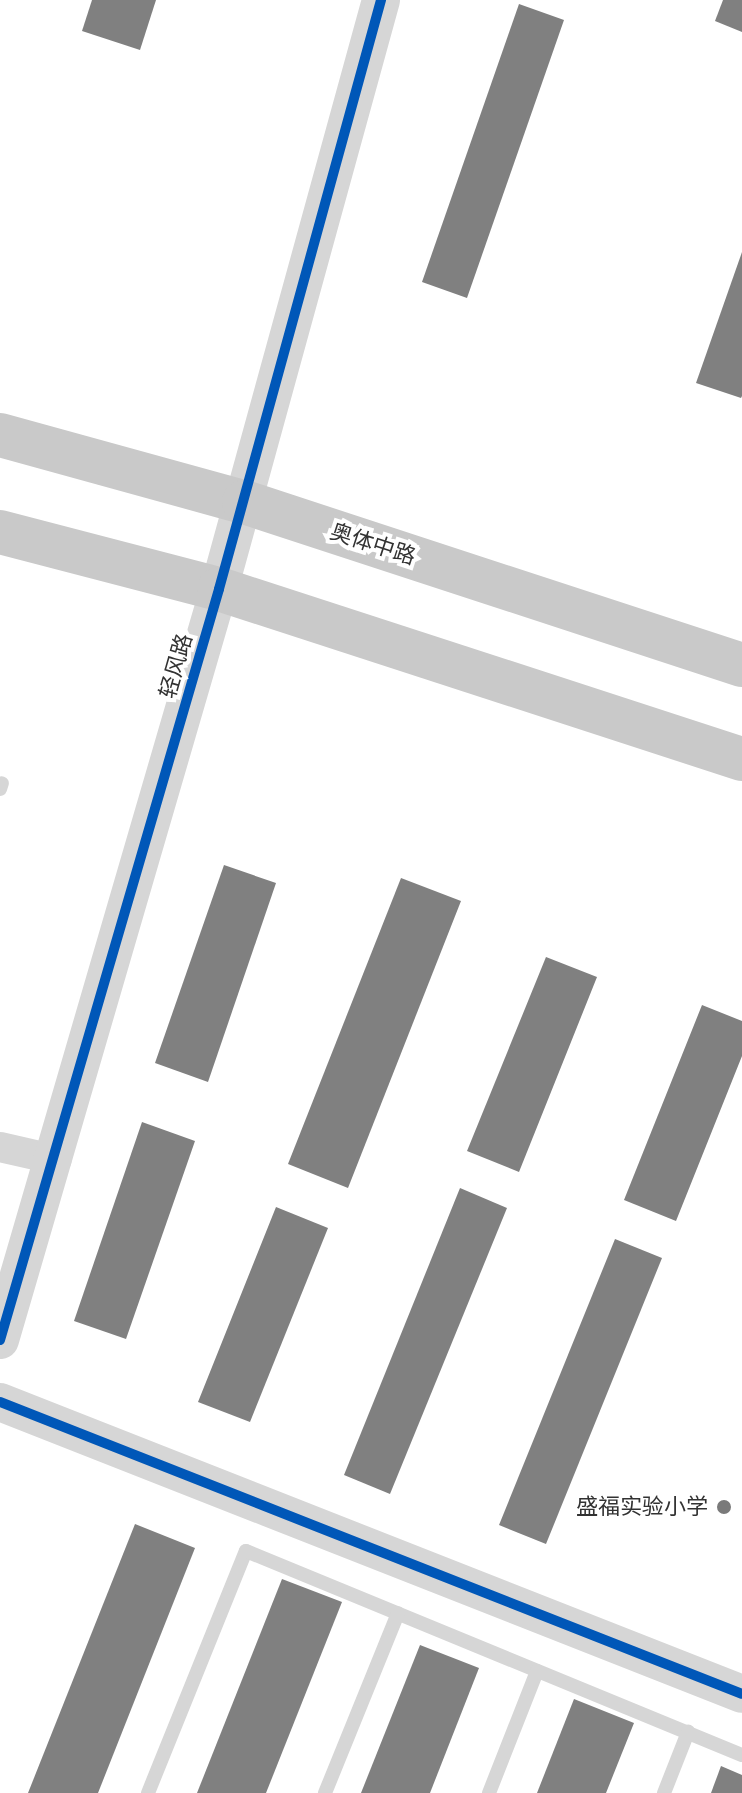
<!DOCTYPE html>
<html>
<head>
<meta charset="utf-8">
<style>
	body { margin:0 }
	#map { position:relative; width:742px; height:1793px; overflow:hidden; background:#fff; font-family:"PT Sans","Noto Sans SC",sans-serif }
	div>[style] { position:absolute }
	.building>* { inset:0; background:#808080 }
	.service>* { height:14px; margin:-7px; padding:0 7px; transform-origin:7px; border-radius:7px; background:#d6d6d6 }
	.minor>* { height:30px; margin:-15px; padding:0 15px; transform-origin:15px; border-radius:15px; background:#d6d6d6 }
	.tertiary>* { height:38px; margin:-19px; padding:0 19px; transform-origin:19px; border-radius:19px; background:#d6d6d6 }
	.primary>* { height:44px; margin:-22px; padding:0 22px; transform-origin:22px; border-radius:22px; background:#c9c9c9 }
	.cycleway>* { height:10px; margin:-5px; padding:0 5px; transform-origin:5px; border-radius:5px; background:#0057b8 }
	.dots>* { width:22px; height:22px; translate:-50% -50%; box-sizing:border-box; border:4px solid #fff; border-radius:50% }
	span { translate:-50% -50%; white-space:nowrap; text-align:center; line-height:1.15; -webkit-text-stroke:8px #fff; paint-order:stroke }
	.street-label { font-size:22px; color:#323232 }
	.poi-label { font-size:22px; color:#323232 }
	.right { translate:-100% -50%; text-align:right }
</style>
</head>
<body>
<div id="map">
	<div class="building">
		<div style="clip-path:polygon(92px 0,156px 0,140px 50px,82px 31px)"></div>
		<div style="clip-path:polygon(723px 0,742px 0,742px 32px,715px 21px)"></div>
		<div style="clip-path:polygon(519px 4px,564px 20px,467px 298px,422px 282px)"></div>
		<div style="clip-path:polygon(742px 252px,742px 396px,741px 398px,696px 383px)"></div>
		<div style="clip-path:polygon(224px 865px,276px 883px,208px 1082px,155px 1063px)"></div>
		<div style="clip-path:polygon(401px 878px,461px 901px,348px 1188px,288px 1164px)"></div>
		<div style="clip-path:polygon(546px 957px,597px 977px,519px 1172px,467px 1151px)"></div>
		<div style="clip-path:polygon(702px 1005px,742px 1021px,742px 1056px,676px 1221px,624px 1200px)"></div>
		<div style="clip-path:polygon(142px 1122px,195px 1141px,126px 1339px,74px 1321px)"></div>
		<div style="clip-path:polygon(460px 1188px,507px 1208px,390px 1494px,344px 1475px)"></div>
		<div style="clip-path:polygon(276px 1207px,328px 1228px,250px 1422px,198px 1402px)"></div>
		<div style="clip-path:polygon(615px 1239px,662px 1258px,546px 1544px,499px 1525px)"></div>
		<div style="clip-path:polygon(135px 1524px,195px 1548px,98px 1793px,28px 1793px)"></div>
		<div style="clip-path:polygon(282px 1579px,342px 1602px,266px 1793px,197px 1793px)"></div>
		<div style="clip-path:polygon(420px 1645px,479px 1668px,430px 1793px,361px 1793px)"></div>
		<div style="clip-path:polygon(574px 1699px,634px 1723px,606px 1793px,537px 1793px)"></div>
		<div style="clip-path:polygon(721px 1766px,742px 1775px,742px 1793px,711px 1793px)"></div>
	</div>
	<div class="service">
		<div style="left:0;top:789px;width:6px;rotate:-72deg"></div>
		<div style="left:148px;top:1793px;width:261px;rotate:-68deg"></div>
		<div style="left:246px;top:1551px;width:536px;rotate:22.36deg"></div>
		<div style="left:325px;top:1793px;width:194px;rotate:-67.9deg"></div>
		<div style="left:489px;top:1793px;width:131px;rotate:-68.5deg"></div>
		<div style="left:664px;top:1793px;width:66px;rotate:-68.5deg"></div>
	</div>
	<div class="minor">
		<div style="left:0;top:1147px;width:58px;rotate:12.8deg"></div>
	</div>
	<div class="tertiary">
		<div style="left:0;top:1340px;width:782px;rotate:-73.74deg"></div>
		<div style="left:219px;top:589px;width:611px;rotate:-74.62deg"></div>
		<div style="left:0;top:1402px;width:797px;rotate:21.48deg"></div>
	</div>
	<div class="primary">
		<div style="left:0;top:435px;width:253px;rotate:15.4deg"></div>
		<div style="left:244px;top:502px;width:524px;rotate:18.12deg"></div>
		<div style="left:0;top:532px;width:226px;rotate:14.6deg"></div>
		<div style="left:219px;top:589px;width:550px;rotate:18.01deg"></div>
	</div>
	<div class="cycleway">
		<div style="left:0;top:1340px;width:782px;rotate:-73.74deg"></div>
		<div style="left:219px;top:589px;width:611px;rotate:-74.62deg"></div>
		<div style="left:0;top:1402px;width:797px;rotate:21.48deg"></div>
	</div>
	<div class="dots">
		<div style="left:724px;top:1507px;background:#7a7a7a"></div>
	</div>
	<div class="street-label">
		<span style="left:373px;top:544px;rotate:18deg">奥体中路</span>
		<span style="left:176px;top:666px;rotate:-74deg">轻风路</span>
	</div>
	<div class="poi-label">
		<span class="right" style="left:708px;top:1507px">盛福实验小学</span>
	</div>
</div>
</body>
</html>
